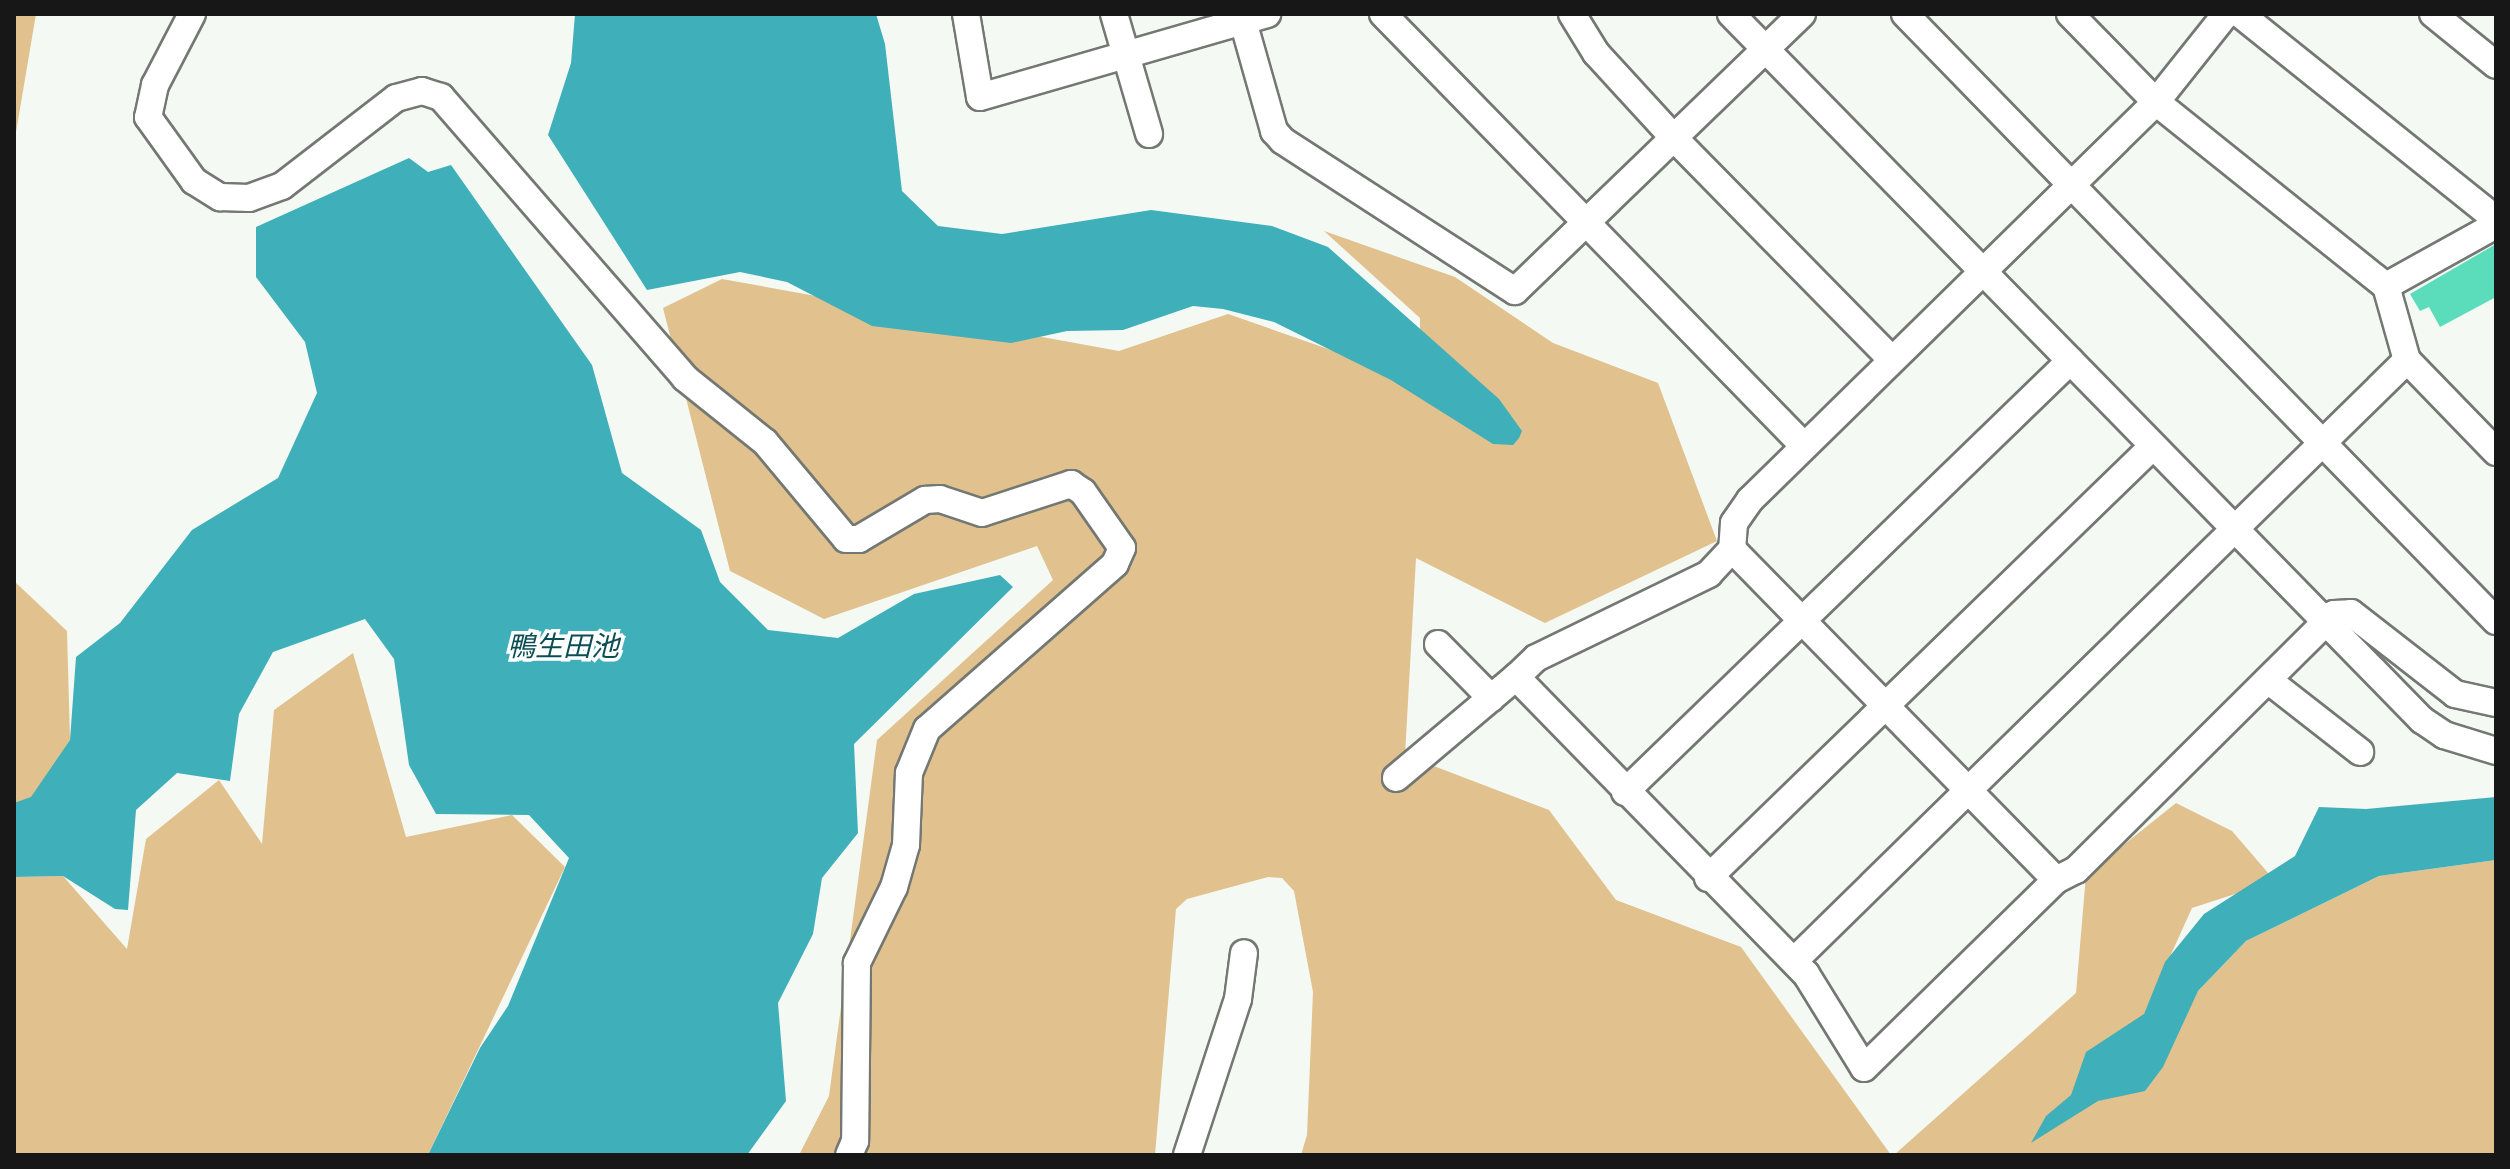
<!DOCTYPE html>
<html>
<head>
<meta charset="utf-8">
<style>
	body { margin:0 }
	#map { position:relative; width:2510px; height:1169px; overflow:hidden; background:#f4f9f3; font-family:"Asap Condensed","Noto Sans JP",sans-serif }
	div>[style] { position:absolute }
	.green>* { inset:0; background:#e1c18d }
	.water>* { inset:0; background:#3fafba }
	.building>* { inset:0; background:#5bddbb }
	.roads { filter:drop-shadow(2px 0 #747873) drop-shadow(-2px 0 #747873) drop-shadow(0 2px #747873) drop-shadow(0 -2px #747873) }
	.minor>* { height:26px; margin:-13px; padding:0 13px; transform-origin:13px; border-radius:13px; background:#fff }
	span { translate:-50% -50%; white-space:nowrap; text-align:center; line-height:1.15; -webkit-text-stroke:7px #fff; paint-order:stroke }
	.water-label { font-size:28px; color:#0b4e54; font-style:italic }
	.frame { position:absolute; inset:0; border:16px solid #161716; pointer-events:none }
</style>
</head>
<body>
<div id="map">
	<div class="green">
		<div style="clip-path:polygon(14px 14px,36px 14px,14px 144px)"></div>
		<div style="clip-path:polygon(1324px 231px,1455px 277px,1553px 343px,1658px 383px,1717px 541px,1545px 623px,1416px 558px,1405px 755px,1549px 810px,1616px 900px,1741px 947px,1891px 1155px,1301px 1155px,1307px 1135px,1313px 992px,1294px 891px,1282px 878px,1268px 877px,1187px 899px,1176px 909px,1155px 1155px,799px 1155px,829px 1096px,877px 740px,1053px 580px,1037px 546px,824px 619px,730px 571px,663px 308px,722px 279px,1119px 351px,1228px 314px,1420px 381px,1420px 318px)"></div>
		<div style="clip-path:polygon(14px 581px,67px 631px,70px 740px,32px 799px,14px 805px)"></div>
		<div style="clip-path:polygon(353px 653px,406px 837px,512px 815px,565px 867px,428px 1155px,14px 1155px,14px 877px,63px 876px,127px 949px,146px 839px,219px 780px,262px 844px,274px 710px)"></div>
		<div style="clip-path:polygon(2176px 803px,2232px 831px,2275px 881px,2192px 908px,2144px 1014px,2198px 991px,2246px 941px,2379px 876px,2496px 860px,2496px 1155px,1894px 1155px,2076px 993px,2086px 875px)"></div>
	</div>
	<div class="water">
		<div style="clip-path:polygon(575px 14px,876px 14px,885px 44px,902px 191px,938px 226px,1002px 234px,1151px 210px,1272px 226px,1328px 247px,1499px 399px,1522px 431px,1519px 438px,1513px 445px,1493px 444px,1391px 380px,1274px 322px,1223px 309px,1193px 306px,1123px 330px,1067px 331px,1011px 343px,872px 326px,787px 282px,740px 272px,647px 290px,548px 135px,571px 63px)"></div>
		<div style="clip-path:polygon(409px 158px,428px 172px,451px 165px,592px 365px,622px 473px,701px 530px,720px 582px,768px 630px,838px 638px,914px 594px,1000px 575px,1013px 587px,854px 744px,858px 833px,822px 878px,813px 934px,778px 1003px,786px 1101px,747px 1155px,428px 1155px,480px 1048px,508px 1006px,569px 858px,529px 815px,436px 814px,409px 765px,394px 659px,365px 619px,273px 652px,239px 714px,230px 781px,177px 773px,136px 810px,128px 910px,115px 909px,63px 876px,14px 877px,14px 803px,31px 797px,70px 740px,76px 657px,120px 623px,192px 530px,278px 478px,317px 393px,305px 342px,256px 277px,256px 227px)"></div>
		<div style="clip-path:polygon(2496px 797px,2496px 860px,2379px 876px,2246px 941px,2198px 991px,2163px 1067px,2145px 1091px,2098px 1101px,2031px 1143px,2046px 1116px,2071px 1095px,2086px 1052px,2144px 1014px,2165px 962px,2204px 914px,2295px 856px,2319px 807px,2366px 809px)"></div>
	</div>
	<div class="building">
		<div style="clip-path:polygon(2496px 244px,2496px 297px,2440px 327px,2429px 307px,2420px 311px,2410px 294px)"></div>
	</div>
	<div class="roads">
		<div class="minor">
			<div style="left:192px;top:14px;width:80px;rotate:117.5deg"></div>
			<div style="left:155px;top:85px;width:33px;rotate:102deg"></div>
			<div style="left:148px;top:117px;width:79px;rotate:54.3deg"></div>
			<div style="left:194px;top:181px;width:31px;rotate:32deg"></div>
			<div style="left:220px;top:197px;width:29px;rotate:2deg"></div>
			<div style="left:249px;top:198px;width:35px;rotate:-20deg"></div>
			<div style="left:282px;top:186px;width:144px;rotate:-37.7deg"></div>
			<div style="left:396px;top:98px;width:27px;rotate:-15deg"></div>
			<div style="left:422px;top:91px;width:20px;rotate:18deg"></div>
			<div style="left:441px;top:97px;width:372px;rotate:49deg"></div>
			<div style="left:685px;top:378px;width:102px;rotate:38.7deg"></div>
			<div style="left:765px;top:442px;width:126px;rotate:50.1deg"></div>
			<div style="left:846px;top:539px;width:13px"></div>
			<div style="left:859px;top:539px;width:77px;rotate:-30.6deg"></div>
			<div style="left:925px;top:500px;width:15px;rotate:-4deg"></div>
			<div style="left:940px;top:499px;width:44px;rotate:18.4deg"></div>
			<div style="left:982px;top:513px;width:94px;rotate:-18deg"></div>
			<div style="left:1071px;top:484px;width:14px;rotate:34deg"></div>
			<div style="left:1083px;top:492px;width:68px;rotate:55.1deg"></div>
			<div style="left:1122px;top:548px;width:17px;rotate:114deg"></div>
			<div style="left:1115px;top:564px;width:250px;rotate:138.7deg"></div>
			<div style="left:927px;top:729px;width:48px;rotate:112.2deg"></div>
			<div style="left:909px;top:773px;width:72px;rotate:92.4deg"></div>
			<div style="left:906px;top:845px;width:44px;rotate:105.9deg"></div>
			<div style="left:894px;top:887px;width:85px;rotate:116deg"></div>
			<div style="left:857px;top:963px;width:178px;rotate:90.6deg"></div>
			<div style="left:855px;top:1141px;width:15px;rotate:113deg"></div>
			<div style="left:966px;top:14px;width:84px;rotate:80.4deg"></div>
			<div style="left:980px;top:97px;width:299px;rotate:-16.1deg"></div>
			<div style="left:1114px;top:14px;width:125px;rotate:73.7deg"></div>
			<div style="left:1241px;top:14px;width:122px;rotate:74.2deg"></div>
			<div style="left:1274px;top:131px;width:13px;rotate:48deg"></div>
			<div style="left:1283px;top:141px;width:276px;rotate:32.9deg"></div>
			<div style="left:1515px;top:291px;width:399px;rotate:-44deg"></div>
			<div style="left:1383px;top:14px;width:602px;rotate:45.74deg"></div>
			<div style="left:1572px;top:14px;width:46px;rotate:58.4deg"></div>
			<div style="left:1596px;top:53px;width:115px;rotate:47.5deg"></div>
			<div style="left:1674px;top:138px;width:311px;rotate:45.5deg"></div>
			<div style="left:1731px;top:14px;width:988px;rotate:45.62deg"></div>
			<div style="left:2422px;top:720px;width:27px;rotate:34deg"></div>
			<div style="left:2444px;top:735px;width:54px;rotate:17.1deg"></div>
			<div style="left:1905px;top:14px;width:847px;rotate:45.77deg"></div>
			<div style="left:2070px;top:14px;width:123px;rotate:45.7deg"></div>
			<div style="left:2156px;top:102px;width:295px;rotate:38.7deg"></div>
			<div style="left:2226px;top:14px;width:112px;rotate:128.5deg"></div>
			<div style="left:2156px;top:102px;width:569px;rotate:135.57deg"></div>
			<div style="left:1750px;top:500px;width:28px;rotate:125deg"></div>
			<div style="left:1734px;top:523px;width:26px;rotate:94deg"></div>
			<div style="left:1732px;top:549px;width:34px;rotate:133deg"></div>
			<div style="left:1709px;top:574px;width:192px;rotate:154.1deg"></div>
			<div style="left:1536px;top:658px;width:28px;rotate:136deg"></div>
			<div style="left:1516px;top:677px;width:415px;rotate:45.7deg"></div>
			<div style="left:1806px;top:974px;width:110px;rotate:58.3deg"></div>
			<div style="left:1864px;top:1068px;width:269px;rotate:-44.4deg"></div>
			<div style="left:2056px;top:880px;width:22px;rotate:-27deg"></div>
			<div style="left:2076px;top:870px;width:363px;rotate:-44.8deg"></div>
			<div style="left:2334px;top:614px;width:17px;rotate:-3deg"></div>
			<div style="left:2351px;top:613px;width:132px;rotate:37.9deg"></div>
			<div style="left:2455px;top:694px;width:42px;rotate:12.4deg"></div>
			<div style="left:2240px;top:14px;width:328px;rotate:38.7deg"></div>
			<div style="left:2433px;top:14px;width:81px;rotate:39deg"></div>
			<div style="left:2496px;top:225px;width:126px;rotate:151deg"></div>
			<div style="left:2386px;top:286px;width:77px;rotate:74.2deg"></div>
			<div style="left:2407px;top:360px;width:128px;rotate:45.9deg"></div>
			<div style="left:1732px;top:549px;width:463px;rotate:45.6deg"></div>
			<div style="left:1438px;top:644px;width:76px;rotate:45.5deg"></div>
			<div style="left:2268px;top:680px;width:117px;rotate:38deg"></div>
			<div style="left:1396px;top:778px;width:157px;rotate:-40.1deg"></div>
			<div style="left:1625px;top:792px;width:620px;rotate:-44.08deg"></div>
			<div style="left:1708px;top:878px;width:620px;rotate:-44.15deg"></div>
			<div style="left:1794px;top:961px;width:858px;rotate:-44.43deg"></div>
			<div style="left:1187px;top:1155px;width:164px;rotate:-71.9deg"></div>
			<div style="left:1238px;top:999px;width:46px;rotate:-82.6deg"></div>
		</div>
	</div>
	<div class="water-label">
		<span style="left:563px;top:646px">鴨生田池</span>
	</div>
	<div class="frame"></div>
</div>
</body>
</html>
